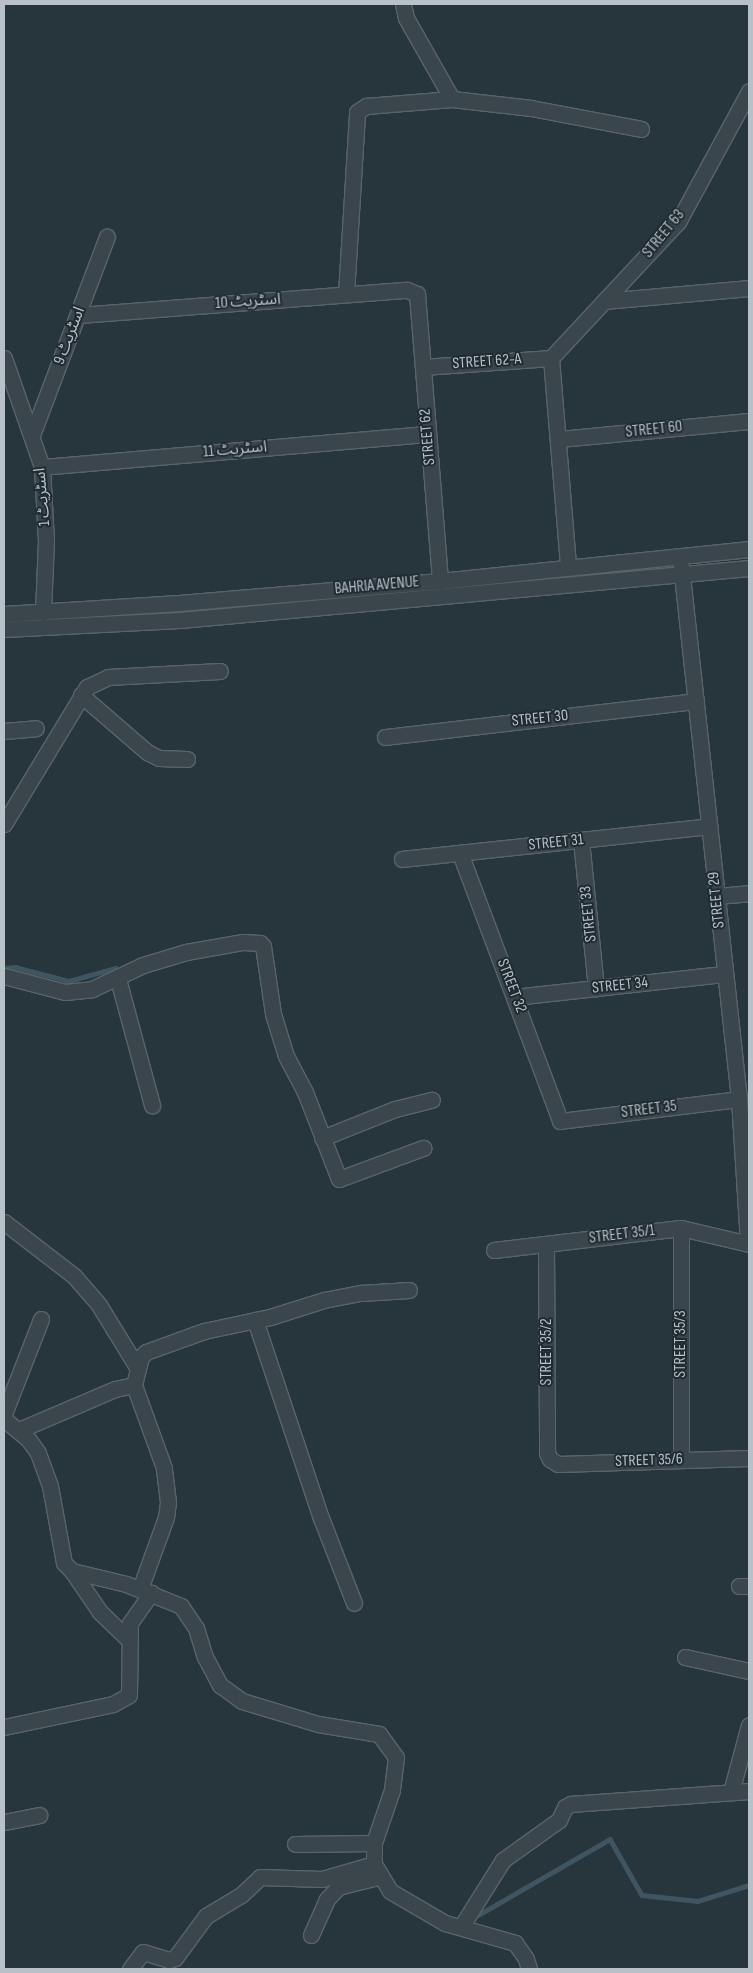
<!DOCTYPE html>
<html>
<head>
<meta charset="utf-8">
<style>
	body { margin:0 }
	#map { position:relative; width:753px; height:1973px; overflow:hidden; background:#27353c; font-family:"Sofia Sans Condensed","Noto Sans Arabic",sans-serif }
	div>[style] { position:absolute }
	.stream>* { height:4.5px; margin:-2.25px; padding:0 2.25px; transform-origin:2.25px; border-radius:2.25px; background:#3f5662 }
	.roads { filter:drop-shadow(1px 0 #59646a) drop-shadow(-1px 0 #59646a) drop-shadow(0 1px #59646a) drop-shadow(0 -1px #59646a) }
	.minor>* { height:15px; margin:-7.5px; padding:0 7.5px; transform-origin:7.5px; border-radius:7.5px; background:#3b464c }
	span { translate:-50% -50%; white-space:nowrap; text-align:center; line-height:1.15; -webkit-text-stroke:4px #202b31; paint-order:stroke }
	.street-label { font-size:16px; color:#b7c1c7 }
	.frame { position:absolute; inset:0; border:5px solid #b7c1c7; pointer-events:none }
</style>
</head>
<body>
<div id="map">
	<div class="stream">
		<div style="left:4px;top:968px;width:11px;rotate:-5deg"></div>
		<div style="left:15px;top:967px;width:56px;rotate:14.5deg"></div>
		<div style="left:69px;top:981px;width:48px;rotate:-15.8deg"></div>
		<div style="left:478px;top:1915px;width:152px;rotate:-29.9deg"></div>
		<div style="left:610px;top:1839px;width:64px;rotate:60.3deg"></div>
		<div style="left:642px;top:1895px;width:56px;rotate:6.1deg"></div>
		<div style="left:698px;top:1901px;width:53px;rotate:-17.4deg"></div>
	</div>
	<div class="roads">
		<div class="minor">
			<div style="left:403px;top:4px;width:14px;rotate:78deg"></div>
			<div style="left:406px;top:18px;width:93px;rotate:60.4deg"></div>
			<div style="left:346px;top:294px;width:182px;rotate:-86.5deg"></div>
			<div style="left:357px;top:112px;width:11px;rotate:-34deg"></div>
			<div style="left:366px;top:106px;width:86px;rotate:-4.7deg"></div>
			<div style="left:452px;top:99px;width:80px;rotate:6.5deg"></div>
			<div style="left:531px;top:108px;width:112px;rotate:10.8deg"></div>
			<div style="left:604px;top:301px;width:146px;rotate:-5.1deg"></div>
			<div style="left:79px;top:315px;width:329px;rotate:-4.4deg"></div>
			<div style="left:407px;top:290px;width:11px;rotate:22deg"></div>
			<div style="left:417px;top:294px;width:288px;rotate:85.4deg"></div>
			<div style="left:4px;top:358px;width:115px;rotate:70.8deg"></div>
			<div style="left:42px;top:467px;width:73px;rotate:86.9deg"></div>
			<div style="left:46px;top:540px;width:72px;rotate:92.4deg"></div>
			<div style="left:551px;top:358px;width:186px;rotate:-47deg"></div>
			<div style="left:678px;top:222px;width:149px;rotate:-61.5deg"></div>
			<div style="left:551px;top:358px;width:210px;rotate:85.3deg"></div>
			<div style="left:423px;top:367px;width:128px;rotate:-4deg"></div>
			<div style="left:32px;top:435px;width:212px;rotate:-69.3deg"></div>
			<div style="left:559px;top:439px;width:191px;rotate:-5.4deg"></div>
			<div style="left:42px;top:467px;width:387px;rotate:-4.9deg"></div>
			<div style="left:681px;top:566px;width:536px;rotate:83.79deg"></div>
			<div style="left:739px;top:1099px;width:144px;rotate:86.4deg"></div>
			<div style="left:4px;top:614px;width:175px;rotate:-3.6deg"></div>
			<div style="left:179px;top:603px;width:262px;rotate:-4.8deg"></div>
			<div style="left:440px;top:581px;width:311px;rotate:-5.9deg"></div>
			<div style="left:4px;top:629px;width:176px;rotate:-2.9deg"></div>
			<div style="left:180px;top:620px;width:571px;rotate:-5.22deg"></div>
			<div style="left:81px;top:695px;width:87px;rotate:40.8deg"></div>
			<div style="left:147px;top:752px;width:13px;rotate:27deg"></div>
			<div style="left:159px;top:758px;width:28px;rotate:2deg"></div>
			<div style="left:4px;top:731px;width:32px;rotate:-5deg"></div>
			<div style="left:385px;top:737px;width:313px;rotate:-6.6deg"></div>
			<div style="left:4px;top:824px;width:160px;rotate:-58.8deg"></div>
			<div style="left:87px;top:687px;width:23px;rotate:-25deg"></div>
			<div style="left:108px;top:677px;width:112px;rotate:-3.1deg"></div>
			<div style="left:581px;top:840px;width:149px;rotate:84.2deg"></div>
			<div style="left:460px;top:853px;width:286px;rotate:69.5deg"></div>
			<div style="left:560px;top:1121px;width:180px;rotate:-7deg"></div>
			<div style="left:402px;top:859px;width:309px;rotate:-6.1deg"></div>
			<div style="left:717px;top:896px;width:32px;rotate:-5deg"></div>
			<div style="left:4px;top:976px;width:63px;rotate:14.7deg"></div>
			<div style="left:65px;top:992px;width:27px;rotate:-6deg"></div>
			<div style="left:92px;top:989px;width:56px;rotate:-25.2deg"></div>
			<div style="left:143px;top:965px;width:45px;rotate:-16.8deg"></div>
			<div style="left:186px;top:952px;width:58px;rotate:-10deg"></div>
			<div style="left:243px;top:942px;width:17px;rotate:3deg"></div>
			<div style="left:260px;top:943px;width:4px;rotate:45deg"></div>
			<div style="left:263px;top:946px;width:69px;rotate:81.6deg"></div>
			<div style="left:273px;top:1014px;width:44px;rotate:72.8deg"></div>
			<div style="left:286px;top:1056px;width:41px;rotate:62.2deg"></div>
			<div style="left:305px;top:1092px;width:93px;rotate:68.7deg"></div>
			<div style="left:339px;top:1179px;width:90px;rotate:-20.3deg"></div>
			<div style="left:118px;top:979px;width:131px;rotate:74.9deg"></div>
			<div style="left:515px;top:997px;width:211px;rotate:-6.3deg"></div>
			<div style="left:322px;top:1138px;width:79px;rotate:-21.7deg"></div>
			<div style="left:395px;top:1109px;width:38px;rotate:-14deg"></div>
			<div style="left:4px;top:1222px;width:88px;rotate:37.6deg"></div>
			<div style="left:74px;top:1276px;width:38px;rotate:49deg"></div>
			<div style="left:99px;top:1305px;width:73px;rotate:58.5deg"></div>
			<div style="left:681px;top:1228px;width:232px;rotate:90deg"></div>
			<div style="left:546px;top:1244px;width:209px;rotate:89.7deg"></div>
			<div style="left:547px;top:1453px;width:7px;rotate:63deg"></div>
			<div style="left:550px;top:1459px;width:9px;rotate:32deg"></div>
			<div style="left:558px;top:1464px;width:191px;rotate:-1.8deg"></div>
			<div style="left:494px;top:1250px;width:188px;rotate:-6.7deg"></div>
			<div style="left:681px;top:1228px;width:70px;rotate:13.2deg"></div>
			<div style="left:255px;top:1320px;width:209px;rotate:71.6deg"></div>
			<div style="left:321px;top:1518px;width:91px;rotate:68.8deg"></div>
			<div style="left:4px;top:1414px;width:102px;rotate:-68.7deg"></div>
			<div style="left:4px;top:1419px;width:33px;rotate:40deg"></div>
			<div style="left:29px;top:1440px;width:16px;rotate:55deg"></div>
			<div style="left:38px;top:1453px;width:35px;rotate:70deg"></div>
			<div style="left:50px;top:1486px;width:78px;rotate:79.7deg"></div>
			<div style="left:64px;top:1563px;width:11px;rotate:45deg"></div>
			<div style="left:72px;top:1571px;width:56px;rotate:13.5deg"></div>
			<div style="left:126px;top:1584px;width:59px;rotate:21.8deg"></div>
			<div style="left:181px;top:1606px;width:27px;rotate:56deg"></div>
			<div style="left:196px;top:1628px;width:30px;rotate:73deg"></div>
			<div style="left:205px;top:1657px;width:32px;rotate:62deg"></div>
			<div style="left:220px;top:1685px;width:27px;rotate:36deg"></div>
			<div style="left:242px;top:1701px;width:79px;rotate:16.8deg"></div>
			<div style="left:318px;top:1724px;width:62px;rotate:9.3deg"></div>
			<div style="left:379px;top:1734px;width:29px;rotate:54deg"></div>
			<div style="left:396px;top:1757px;width:33px;rotate:97deg"></div>
			<div style="left:392px;top:1790px;width:56px;rotate:108.8deg"></div>
			<div style="left:374px;top:1843px;width:21px;rotate:90deg"></div>
			<div style="left:374px;top:1864px;width:31px;rotate:59deg"></div>
			<div style="left:390px;top:1891px;width:64px;rotate:30.2deg"></div>
			<div style="left:445px;top:1923px;width:73px;rotate:15.9deg"></div>
			<div style="left:515px;top:1943px;width:19px;rotate:55deg"></div>
			<div style="left:526px;top:1959px;width:10px;rotate:73deg"></div>
			<div style="left:19px;top:1430px;width:104px;rotate:-23.1deg"></div>
			<div style="left:115px;top:1389px;width:19px;rotate:-12deg"></div>
			<div style="left:72px;top:1571px;width:50px;rotate:55.7deg"></div>
			<div style="left:100px;top:1612px;width:40px;rotate:44deg"></div>
			<div style="left:739px;top:1586px;width:10px"></div>
			<div style="left:140px;top:1589px;width:77px;rotate:-70.1deg"></div>
			<div style="left:166px;top:1517px;width:15px;rotate:-82deg"></div>
			<div style="left:168px;top:1502px;width:34px;rotate:-97deg"></div>
			<div style="left:164px;top:1468px;width:88px;rotate:-109.9deg"></div>
			<div style="left:134px;top:1385px;width:29px;rotate:-76deg"></div>
			<div style="left:141px;top:1357px;width:7px;rotate:-45deg"></div>
			<div style="left:146px;top:1352px;width:62px;rotate:-19.9deg"></div>
			<div style="left:204px;top:1331px;width:67px;rotate:-12deg"></div>
			<div style="left:270px;top:1317px;width:57px;rotate:-17.5deg"></div>
			<div style="left:324px;top:1300px;width:38px;rotate:-11deg"></div>
			<div style="left:361px;top:1293px;width:48px;rotate:-3.6deg"></div>
			<div style="left:685px;top:1657px;width:66px;rotate:12.3deg"></div>
			<div style="left:4px;top:1727px;width:111px;rotate:-11.9deg"></div>
			<div style="left:113px;top:1704px;width:18px;rotate:-29deg"></div>
			<div style="left:129px;top:1695px;width:72px;rotate:-89.2deg"></div>
			<div style="left:130px;top:1623px;width:37px;rotate:-55deg"></div>
			<div style="left:731px;top:1792px;width:69px;rotate:-75deg"></div>
			<div style="left:4px;top:1822px;width:36px;rotate:-11deg"></div>
			<div style="left:295px;top:1844px;width:79px;rotate:-0.7deg"></div>
			<div style="left:461px;top:1927px;width:79px;rotate:-57.9deg"></div>
			<div style="left:503px;top:1860px;width:69px;rotate:-35.5deg"></div>
			<div style="left:559px;top:1820px;width:14px;rotate:-65deg"></div>
			<div style="left:565px;top:1807px;width:7px;rotate:-27deg"></div>
			<div style="left:571px;top:1804px;width:178px;rotate:-4.2deg"></div>
			<div style="left:311px;top:1935px;width:39px;rotate:-66deg"></div>
			<div style="left:327px;top:1899px;width:16px;rotate:-47deg"></div>
			<div style="left:338px;top:1887px;width:44px;rotate:-14.3deg"></div>
			<div style="left:130px;top:1969px;width:21px;rotate:-53deg"></div>
			<div style="left:143px;top:1952px;width:27px;rotate:17deg"></div>
			<div style="left:169px;top:1960px;width:6px;rotate:-18deg"></div>
			<div style="left:175px;top:1958px;width:52px;rotate:-53.6deg"></div>
			<div style="left:206px;top:1916px;width:41px;rotate:-31deg"></div>
			<div style="left:241px;top:1895px;width:26px;rotate:-43deg"></div>
			<div style="left:260px;top:1877px;width:62px;rotate:1.8deg"></div>
			<div style="left:322px;top:1879px;width:54px;rotate:-16.1deg"></div>
		</div>
	</div>
	<div class="street-label">
		<span style="left:664px;top:234px;rotate:-51deg">STREET 63</span>
		<span style="left:248px;top:302px;rotate:-4deg">اسٹریٹ 10</span>
		<span style="left:70px;top:336px;rotate:-69deg">اسٹریٹ 9</span>
		<span style="left:487px;top:362px;rotate:-4deg">STREET 62-A</span>
		<span style="left:654px;top:430px;rotate:-6deg">STREET 60</span>
		<span style="left:428px;top:437px;rotate:-95deg">STREET 62</span>
		<span style="left:235px;top:450px;rotate:-5deg">اسٹریٹ 11</span>
		<span style="left:43px;top:497px;rotate:-95deg">اسٹریٹ 1</span>
		<span style="left:377px;top:586px;rotate:-5deg">BAHRIA AVENUE</span>
		<span style="left:540px;top:719px;rotate:-6deg">STREET 30</span>
		<span style="left:556px;top:843px;rotate:-6deg">STREET 31</span>
		<span style="left:717px;top:900px;rotate:-96deg">STREET 29</span>
		<span style="left:589px;top:914px;rotate:-96deg">STREET 33</span>
		<span style="left:511px;top:986px;rotate:69deg">STREET 32</span>
		<span style="left:620px;top:986px;rotate:-6deg">STREET 34</span>
		<span style="left:649px;top:1110px;rotate:-7deg">STREET 35</span>
		<span style="left:622px;top:1235px;rotate:-7deg">STREET 35/1</span>
		<span style="left:681px;top:1344px;rotate:-90deg">STREET 35/3</span>
		<span style="left:547px;top:1352px;rotate:-90deg">STREET 35/2</span>
		<span style="left:649px;top:1461px;rotate:-2deg">STREET 35/6</span>
	</div>
	<div class="frame"></div>
</div>
</body>
</html>
